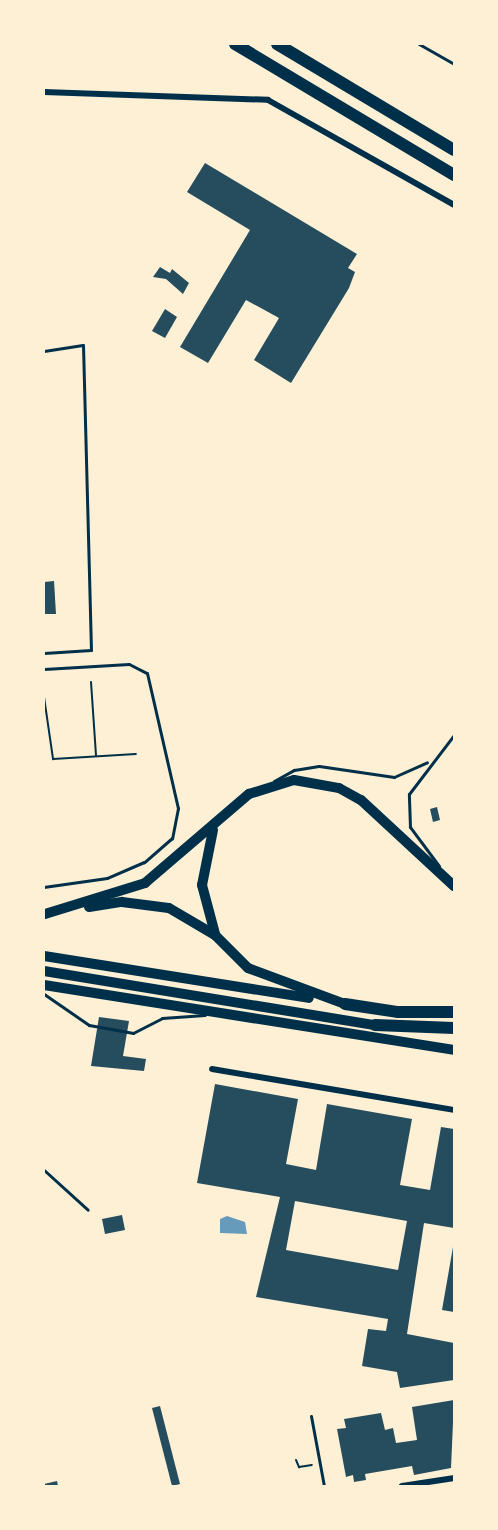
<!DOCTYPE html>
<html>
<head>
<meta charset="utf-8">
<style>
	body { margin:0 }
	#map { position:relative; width:498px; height:1530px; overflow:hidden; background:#fdf0d5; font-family:Ubuntu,sans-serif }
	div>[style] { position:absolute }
	.water>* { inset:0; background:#669bbc }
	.building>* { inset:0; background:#264d5e }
	.path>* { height:2px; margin:-1px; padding:0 1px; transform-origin:1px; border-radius:1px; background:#003049 }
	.service>* { height:3px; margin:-1.5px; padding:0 1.5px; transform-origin:1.5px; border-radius:1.5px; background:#003049 }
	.minor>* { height:6px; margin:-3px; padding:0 3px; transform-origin:3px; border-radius:3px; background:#003049 }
	.trunk>* { height:10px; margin:-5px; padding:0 5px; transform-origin:5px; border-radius:5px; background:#003049 }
	.motorway>* { height:12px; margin:-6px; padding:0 6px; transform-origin:6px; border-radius:6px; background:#003049 }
	span { translate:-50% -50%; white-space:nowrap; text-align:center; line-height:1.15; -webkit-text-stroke:4.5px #fdf0d5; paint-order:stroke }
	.frame { position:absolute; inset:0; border:45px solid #fdf0d5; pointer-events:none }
</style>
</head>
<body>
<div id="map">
	<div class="water">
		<div style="clip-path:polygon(227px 1216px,245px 1222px,247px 1234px,220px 1233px,220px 1219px)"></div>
	</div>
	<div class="building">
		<div style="clip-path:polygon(205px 163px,357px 254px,348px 268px,355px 272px,349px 288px,291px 383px,254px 360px,279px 318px,246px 300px,208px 363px,180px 347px,250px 230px,187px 192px)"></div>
		<div style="clip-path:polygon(160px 267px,170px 273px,172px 269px,189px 283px,183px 294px,166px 279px,153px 277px)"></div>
		<div style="clip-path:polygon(165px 309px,177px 317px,165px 338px,152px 331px)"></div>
		<div style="clip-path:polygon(54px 581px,56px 614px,44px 614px,44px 582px)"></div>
		<div style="clip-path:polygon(437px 807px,440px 820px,433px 822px,430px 809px)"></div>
		<div style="clip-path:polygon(99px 1017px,129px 1021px,123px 1056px,146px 1059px,144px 1071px,91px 1066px)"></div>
		<div style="clip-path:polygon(evenodd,215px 1084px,298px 1099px,286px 1164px,316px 1170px,327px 1104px,412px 1119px,400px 1185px,430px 1190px,441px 1127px,454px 1129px,454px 1228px,424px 1223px,407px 1334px,454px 1343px,454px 1380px,400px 1388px,397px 1372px,362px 1366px,368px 1329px,386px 1331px,388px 1319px,256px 1297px,280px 1197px,197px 1183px,215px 1084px,295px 1201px,407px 1221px,398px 1270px,286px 1250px,295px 1201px)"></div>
		<div style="clip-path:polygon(122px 1215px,125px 1230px,105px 1234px,102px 1219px)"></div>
		<div style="clip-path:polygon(453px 1247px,454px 1247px,454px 1312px,442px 1310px)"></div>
		<div style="clip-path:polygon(454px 1400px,451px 1468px,414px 1475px,412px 1466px,365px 1474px,366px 1480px,354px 1482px,353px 1475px,346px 1477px,337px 1429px,346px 1428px,344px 1419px,381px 1413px,385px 1430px,393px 1428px,396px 1443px,417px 1440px,412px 1407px)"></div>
		<div style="clip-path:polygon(160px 1406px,180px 1484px,172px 1486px,152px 1408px)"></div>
		<div style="clip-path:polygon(57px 1481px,58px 1486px,44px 1486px,44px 1484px)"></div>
	</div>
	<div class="path">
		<div style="left:91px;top:682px;width:74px;rotate:86.1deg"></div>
		<div style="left:44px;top:697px;width:63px;rotate:81.7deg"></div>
		<div style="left:53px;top:759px;width:83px;rotate:-3.4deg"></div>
		<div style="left:296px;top:1460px;width:8px;rotate:67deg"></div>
		<div style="left:299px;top:1467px;width:13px;rotate:-9deg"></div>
	</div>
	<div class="service">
		<div style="left:419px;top:44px;width:40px;rotate:29.7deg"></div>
		<div style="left:44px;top:351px;width:39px;rotate:-9deg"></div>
		<div style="left:83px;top:345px;width:305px;rotate:88.5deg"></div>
		<div style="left:91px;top:650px;width:47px;rotate:176.3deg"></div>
		<div style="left:44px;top:669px;width:85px;rotate:-3.4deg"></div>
		<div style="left:129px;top:664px;width:20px;rotate:27deg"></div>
		<div style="left:147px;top:673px;width:139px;rotate:77.1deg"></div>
		<div style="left:178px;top:808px;width:31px;rotate:101deg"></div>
		<div style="left:172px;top:838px;width:37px;rotate:139deg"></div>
		<div style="left:144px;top:862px;width:40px;rotate:156.6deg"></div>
		<div style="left:107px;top:878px;width:64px;rotate:171.9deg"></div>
		<div style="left:274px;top:781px;width:23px;rotate:-29deg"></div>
		<div style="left:294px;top:770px;width:25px;rotate:-9deg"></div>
		<div style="left:319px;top:766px;width:76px;rotate:8.3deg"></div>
		<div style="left:394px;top:777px;width:36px;rotate:-24deg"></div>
		<div style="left:439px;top:866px;width:49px;rotate:-126.6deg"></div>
		<div style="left:410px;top:827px;width:33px;rotate:-92deg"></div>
		<div style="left:409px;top:794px;width:74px;rotate:-52.7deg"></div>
		<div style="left:44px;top:994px;width:55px;rotate:34.6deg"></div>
		<div style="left:89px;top:1025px;width:45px;rotate:10.3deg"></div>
		<div style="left:133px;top:1033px;width:33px;rotate:-27deg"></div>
		<div style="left:162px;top:1018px;width:43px;rotate:-4deg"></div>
		<div style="left:44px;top:1170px;width:59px;rotate:42.3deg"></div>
		<div style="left:311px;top:1416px;width:71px;rotate:79.5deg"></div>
	</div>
	<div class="minor">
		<div style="left:44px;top:92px;width:224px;rotate:2deg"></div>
		<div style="left:268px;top:100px;width:214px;rotate:29.4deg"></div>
		<div style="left:212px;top:1069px;width:245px;rotate:9.6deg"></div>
		<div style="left:402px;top:1486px;width:53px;rotate:-8.7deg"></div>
	</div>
	<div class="trunk">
		<div style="left:213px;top:830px;width:56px;rotate:101.3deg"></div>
		<div style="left:202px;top:885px;width:51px;rotate:75.1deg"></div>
		<div style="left:89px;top:907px;width:33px;rotate:-9deg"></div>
		<div style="left:122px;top:902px;width:47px;rotate:7.3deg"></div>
		<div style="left:169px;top:908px;width:53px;rotate:30.4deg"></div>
		<div style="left:215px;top:935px;width:47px;rotate:45deg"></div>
		<div style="left:248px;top:968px;width:103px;rotate:20.4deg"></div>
		<div style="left:45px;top:914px;width:105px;rotate:-17.2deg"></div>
		<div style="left:145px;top:883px;width:137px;rotate:-40.6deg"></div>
		<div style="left:249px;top:794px;width:47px;rotate:-17.3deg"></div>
		<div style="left:294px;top:780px;width:46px;rotate:10.1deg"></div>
		<div style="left:339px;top:788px;width:25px;rotate:29deg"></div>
		<div style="left:361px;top:800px;width:127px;rotate:42.8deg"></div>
		<div style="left:44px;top:956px;width:268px;rotate:9deg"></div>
		<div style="left:44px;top:971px;width:335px;rotate:9.3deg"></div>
		<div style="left:44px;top:985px;width:415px;rotate:9deg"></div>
	</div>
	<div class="motorway">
		<div style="left:235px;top:44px;width:255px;rotate:30.9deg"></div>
		<div style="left:277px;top:44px;width:206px;rotate:30.9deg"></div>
		<div style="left:345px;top:1004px;width:54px;rotate:8.6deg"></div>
		<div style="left:398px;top:1012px;width:56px"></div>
		<div style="left:375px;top:1025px;width:79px;rotate:2.2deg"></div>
	</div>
	<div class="frame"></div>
</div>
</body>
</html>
